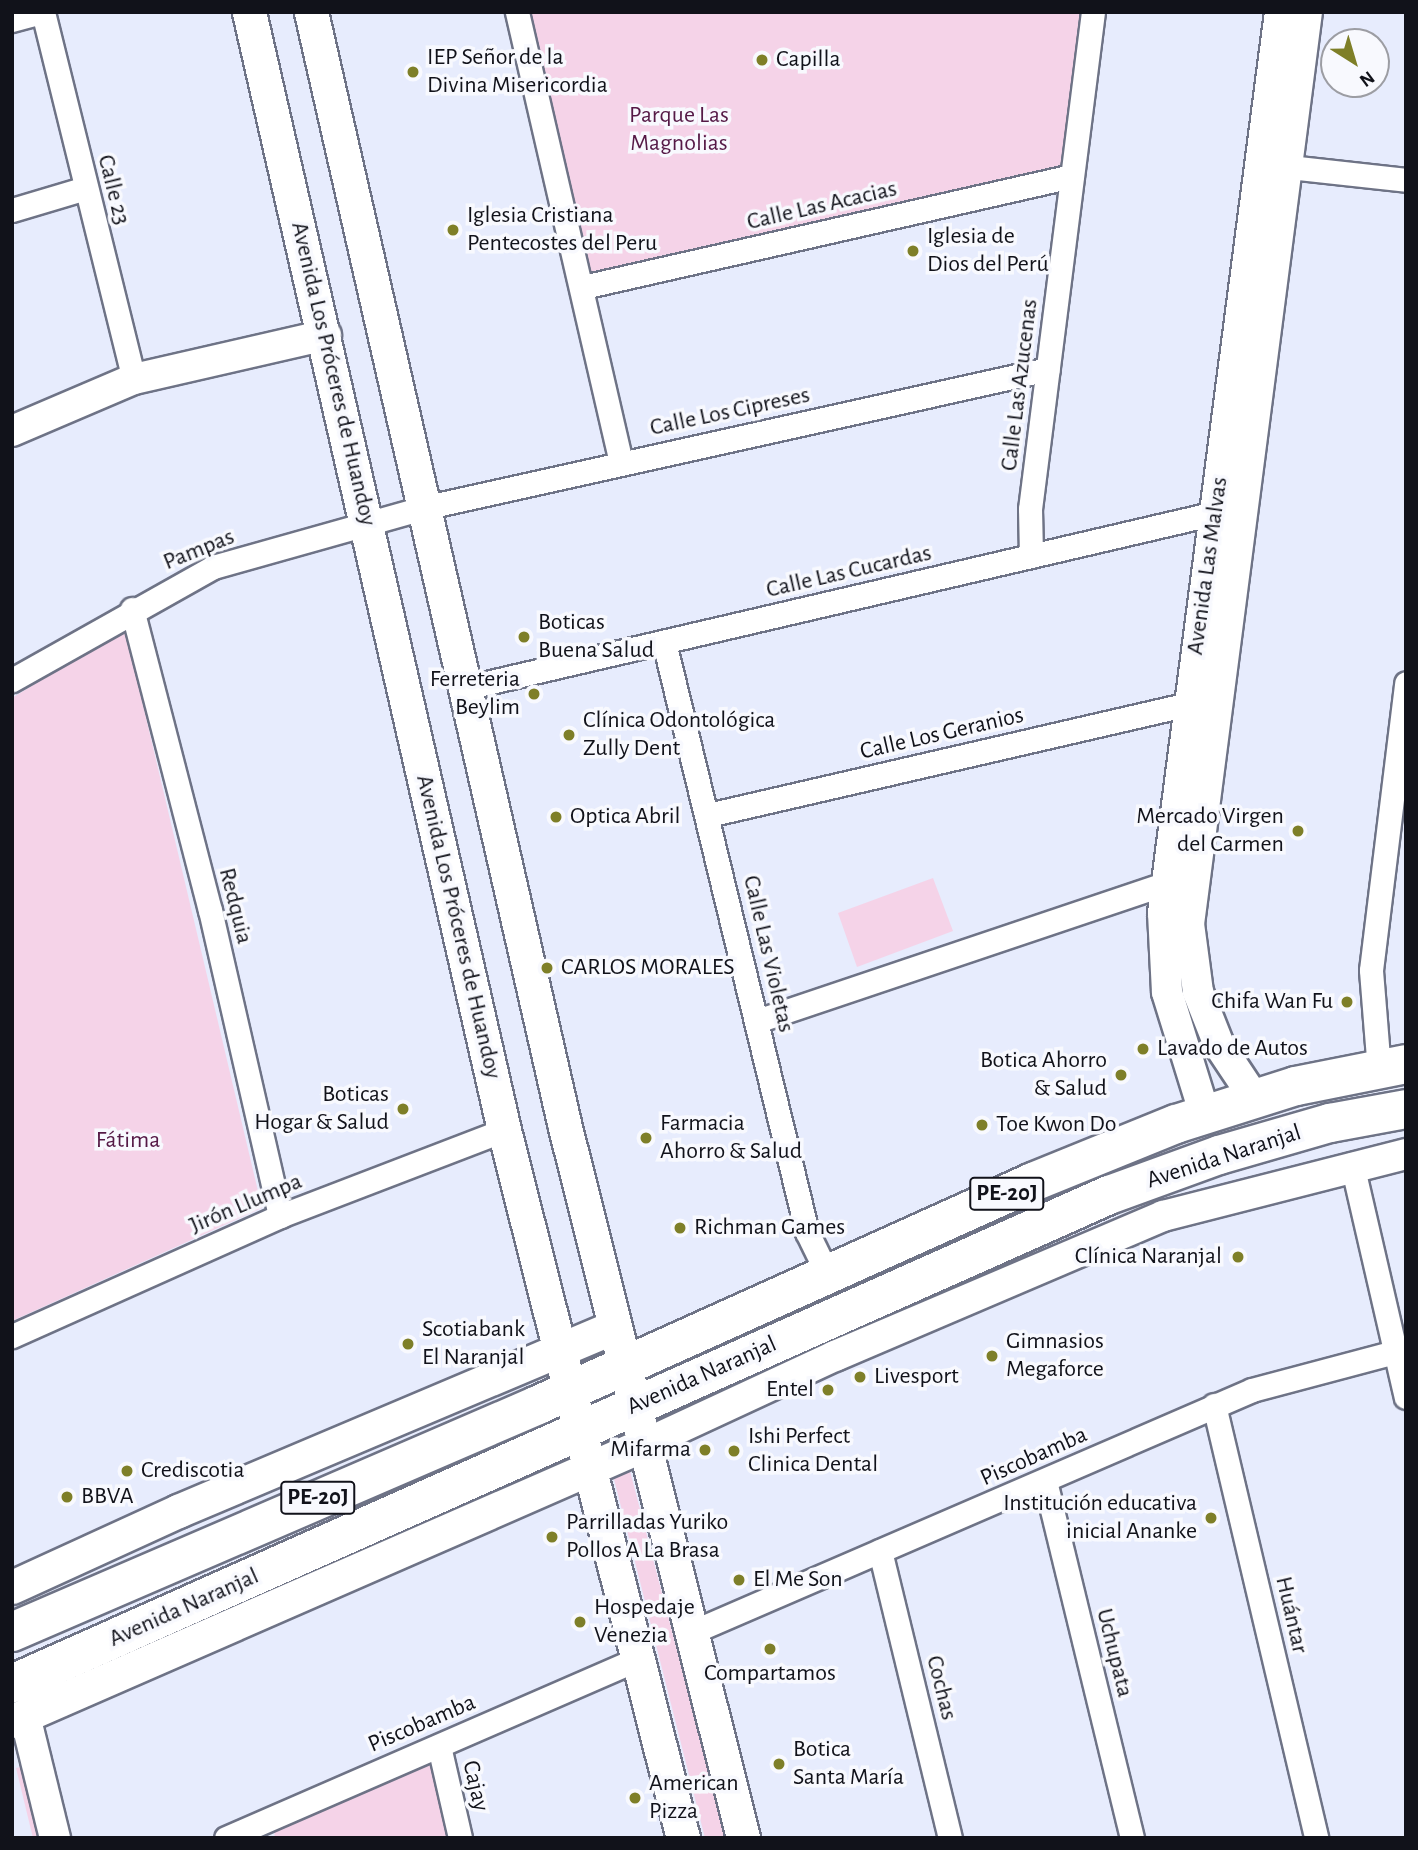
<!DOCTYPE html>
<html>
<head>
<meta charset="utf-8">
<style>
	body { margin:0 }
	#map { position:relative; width:1418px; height:1850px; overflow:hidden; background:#e7ecfd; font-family:"Alegreya Sans",sans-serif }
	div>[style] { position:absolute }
	.green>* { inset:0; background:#f5d3e8 }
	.roads { filter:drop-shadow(2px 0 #6e7386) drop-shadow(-2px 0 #6e7386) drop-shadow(0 2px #6e7386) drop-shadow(0 -2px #6e7386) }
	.minor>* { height:23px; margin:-11.5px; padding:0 11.5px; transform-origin:11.5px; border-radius:11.5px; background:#fff }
	.tertiary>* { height:30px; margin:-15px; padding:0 15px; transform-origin:15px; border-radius:15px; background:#fff }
	.secondary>* { height:33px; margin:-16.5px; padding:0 16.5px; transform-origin:16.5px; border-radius:16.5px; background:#fff }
	.trunk>* { height:38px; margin:-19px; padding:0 19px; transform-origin:19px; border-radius:19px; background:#fff }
	.dots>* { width:19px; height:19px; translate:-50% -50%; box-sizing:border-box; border:4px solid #f8f9fe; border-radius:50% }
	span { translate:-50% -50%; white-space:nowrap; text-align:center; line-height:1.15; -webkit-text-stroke:7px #f8f9fe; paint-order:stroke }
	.shield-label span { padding:2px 5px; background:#f8f9fe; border:2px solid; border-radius:5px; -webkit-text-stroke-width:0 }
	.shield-label { font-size:23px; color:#11121a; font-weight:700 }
	.poi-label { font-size:24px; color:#11121a }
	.left { translate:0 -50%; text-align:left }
	.right { translate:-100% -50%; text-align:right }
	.park-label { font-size:24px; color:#551946 }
	.street-label { font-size:24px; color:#11121a }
	.frame { position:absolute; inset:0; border:14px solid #11121a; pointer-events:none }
	.north { position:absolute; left:1320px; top:28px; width:70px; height:70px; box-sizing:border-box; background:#f8f9fe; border:2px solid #9c9da3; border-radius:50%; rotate:143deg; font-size:19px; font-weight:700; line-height:28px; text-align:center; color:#11121a }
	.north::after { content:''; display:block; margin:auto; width:24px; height:32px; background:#7e7f28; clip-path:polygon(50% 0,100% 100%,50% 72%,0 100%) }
</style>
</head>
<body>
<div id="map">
	<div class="green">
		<div style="clip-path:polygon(530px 12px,1080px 12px,1061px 165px,590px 272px)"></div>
		<div style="clip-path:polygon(125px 629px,262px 1208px,12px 1321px,12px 698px)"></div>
		<div style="clip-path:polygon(933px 878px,953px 931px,857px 967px,838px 913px)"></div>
		<div style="clip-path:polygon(630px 1471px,726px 1838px,705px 1838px,614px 1479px)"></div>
		<div style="clip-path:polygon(433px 1761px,451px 1838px,275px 1838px,274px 1831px)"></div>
		<div style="clip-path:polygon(29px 1765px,47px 1838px,33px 1838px,16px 1768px)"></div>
	</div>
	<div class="roads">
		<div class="minor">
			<div style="left:43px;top:12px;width:378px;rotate:76.1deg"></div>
			<div style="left:517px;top:12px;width:463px;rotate:77deg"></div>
			<div style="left:12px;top:20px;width:30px;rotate:-15deg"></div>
			<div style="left:1271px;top:165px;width:136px;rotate:6.3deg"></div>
			<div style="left:12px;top:210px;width:77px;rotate:-16.6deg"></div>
			<div style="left:583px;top:287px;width:501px;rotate:-12.79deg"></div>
			<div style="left:1031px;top:556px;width:47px;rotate:-91.2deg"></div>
			<div style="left:1030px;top:509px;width:501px;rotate:-82.78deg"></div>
			<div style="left:132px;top:609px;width:311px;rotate:75.5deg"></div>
			<div style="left:210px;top:910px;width:314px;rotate:77.1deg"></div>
			<div style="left:664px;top:642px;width:607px;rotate:76.38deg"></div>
			<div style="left:807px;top:1232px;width:48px;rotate:64deg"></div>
			<div style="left:12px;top:680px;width:231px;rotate:-29.3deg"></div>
			<div style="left:213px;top:567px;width:218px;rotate:-15.7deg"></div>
			<div style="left:423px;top:508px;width:640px;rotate:-12.54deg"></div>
			<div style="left:465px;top:688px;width:783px;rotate:-13.13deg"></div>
			<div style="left:708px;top:815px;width:492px;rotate:-13deg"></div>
			<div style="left:757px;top:1021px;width:445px;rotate:-18.6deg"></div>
			<div style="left:1379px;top:1070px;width:100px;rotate:-94.6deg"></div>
			<div style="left:1371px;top:970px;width:289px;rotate:-83deg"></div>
			<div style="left:1352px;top:1164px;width:239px;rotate:77deg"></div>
			<div style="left:12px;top:1336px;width:294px;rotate:-24.1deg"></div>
			<div style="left:280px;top:1216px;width:240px;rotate:-21deg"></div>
			<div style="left:1214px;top:1405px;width:445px;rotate:76.7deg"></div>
			<div style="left:1045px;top:1481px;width:367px;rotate:76.3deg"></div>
			<div style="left:880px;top:1551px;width:295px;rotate:76.3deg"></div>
			<div style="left:690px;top:1633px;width:612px;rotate:-23.38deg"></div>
			<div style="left:1252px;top:1390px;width:159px;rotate:-14.9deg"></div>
			<div style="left:439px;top:1746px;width:94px;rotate:77.1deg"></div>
			<div style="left:226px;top:1838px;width:451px;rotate:-23.5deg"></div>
		</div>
		<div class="tertiary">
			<div style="left:12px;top:431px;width:133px;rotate:-23.1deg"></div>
			<div style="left:134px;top:379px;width:197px;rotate:-12.9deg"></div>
			<div style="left:1255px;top:1099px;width:65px;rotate:-123.7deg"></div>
			<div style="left:1219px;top:1045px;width:57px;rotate:-111.6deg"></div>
			<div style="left:1198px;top:992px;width:69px;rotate:-97.5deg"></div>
			<div style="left:1189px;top:924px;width:920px;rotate:-82.63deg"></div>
			<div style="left:1205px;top:1115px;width:129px;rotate:-107.2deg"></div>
			<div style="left:1167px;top:992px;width:79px;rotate:-92.9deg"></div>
			<div style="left:1163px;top:913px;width:909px;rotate:-82.6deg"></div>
			<div style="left:643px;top:1445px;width:212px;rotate:-24.9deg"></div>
			<div style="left:835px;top:1356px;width:357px;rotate:-23.1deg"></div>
			<div style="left:1163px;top:1216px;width:251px;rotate:-14.3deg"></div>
			<div style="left:25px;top:1716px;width:126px;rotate:76.2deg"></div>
		</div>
		<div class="secondary">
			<div style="left:249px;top:12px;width:1147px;rotate:77.15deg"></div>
			<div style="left:504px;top:1130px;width:730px;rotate:75.81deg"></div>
			<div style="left:311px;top:12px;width:1144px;rotate:77.17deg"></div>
			<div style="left:565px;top:1127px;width:733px;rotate:75.94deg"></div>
			<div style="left:12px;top:1587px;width:183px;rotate:-24.6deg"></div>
			<div style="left:178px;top:1511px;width:473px;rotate:-22.9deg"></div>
			<div style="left:12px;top:1721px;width:689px;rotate:-23.62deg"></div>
		</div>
		<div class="trunk">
			<div style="left:12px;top:1632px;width:573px;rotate:-23.34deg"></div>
			<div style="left:538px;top:1405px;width:543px;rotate:-24.25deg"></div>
			<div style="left:1033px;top:1182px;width:154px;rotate:-22.1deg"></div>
			<div style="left:1176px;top:1124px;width:126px;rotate:-17.6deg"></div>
			<div style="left:1296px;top:1086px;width:112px;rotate:-11.3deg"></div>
			<div style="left:12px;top:1684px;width:1201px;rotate:-24.03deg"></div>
			<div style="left:1109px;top:1195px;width:117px;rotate:-20deg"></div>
			<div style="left:1219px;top:1155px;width:116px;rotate:-16.1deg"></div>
			<div style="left:1330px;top:1123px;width:77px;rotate:-10.4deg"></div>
		</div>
	</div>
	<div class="dots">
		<div style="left:762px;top:60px;background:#7e7f28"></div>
		<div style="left:413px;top:72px;background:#7e7f28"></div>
		<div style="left:453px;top:230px;background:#7e7f28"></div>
		<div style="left:913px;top:251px;background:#7e7f28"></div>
		<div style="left:524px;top:637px;background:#7e7f28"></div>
		<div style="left:534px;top:694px;background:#7e7f28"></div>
		<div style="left:569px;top:735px;background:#7e7f28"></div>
		<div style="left:556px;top:817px;background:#7e7f28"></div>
		<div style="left:1298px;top:831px;background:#7e7f28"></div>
		<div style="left:547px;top:968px;background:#7e7f28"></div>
		<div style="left:1347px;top:1002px;background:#7e7f28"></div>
		<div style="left:1143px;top:1049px;background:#7e7f28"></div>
		<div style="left:1121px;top:1075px;background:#7e7f28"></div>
		<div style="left:403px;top:1109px;background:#7e7f28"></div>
		<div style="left:982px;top:1125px;background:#7e7f28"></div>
		<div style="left:646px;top:1138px;background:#7e7f28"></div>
		<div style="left:680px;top:1228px;background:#7e7f28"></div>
		<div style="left:1238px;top:1257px;background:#7e7f28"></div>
		<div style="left:408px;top:1344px;background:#7e7f28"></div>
		<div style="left:992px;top:1356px;background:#7e7f28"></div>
		<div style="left:860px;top:1377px;background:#7e7f28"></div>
		<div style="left:828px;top:1390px;background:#7e7f28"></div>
		<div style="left:705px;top:1450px;background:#7e7f28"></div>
		<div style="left:734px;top:1451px;background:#7e7f28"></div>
		<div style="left:127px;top:1471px;background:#7e7f28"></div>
		<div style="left:67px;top:1497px;background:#7e7f28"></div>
		<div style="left:1211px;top:1518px;background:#7e7f28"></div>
		<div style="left:552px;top:1537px;background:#7e7f28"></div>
		<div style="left:739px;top:1580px;background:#7e7f28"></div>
		<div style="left:580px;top:1622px;background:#7e7f28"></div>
		<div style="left:770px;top:1649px;background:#7e7f28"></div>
		<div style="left:779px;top:1764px;background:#7e7f28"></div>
		<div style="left:635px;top:1798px;background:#7e7f28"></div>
	</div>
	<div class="shield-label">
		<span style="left:1007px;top:1194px">PE-20J</span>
		<span style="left:318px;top:1498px">PE-20J</span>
	</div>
	<div class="poi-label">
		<span class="left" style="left:427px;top:72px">IEP Señor de la<br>Divina Misericordia</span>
		<span class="left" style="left:776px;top:60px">Capilla</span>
		<span class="left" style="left:467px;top:230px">Iglesia Cristiana<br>Pentecostes del Peru</span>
		<span class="left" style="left:927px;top:251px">Iglesia de<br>Dios del Perú</span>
		<span class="left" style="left:538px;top:637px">Boticas<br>Buena Salud</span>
		<span class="right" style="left:520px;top:694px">Ferreteria<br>Beylim</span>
		<span class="left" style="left:583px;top:735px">Clínica Odontológica<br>Zully Dent</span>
		<span class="left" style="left:570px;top:817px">Optica Abril</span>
		<span class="right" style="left:1284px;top:831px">Mercado Virgen<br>del Carmen</span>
		<span class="left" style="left:561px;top:968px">CARLOS MORALES</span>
		<span class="right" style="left:1333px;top:1002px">Chifa Wan Fu</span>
		<span class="left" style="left:1157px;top:1049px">Lavado de Autos</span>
		<span class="right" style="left:1107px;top:1075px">Botica Ahorro<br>&amp; Salud</span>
		<span class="right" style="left:389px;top:1109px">Boticas<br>Hogar &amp; Salud</span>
		<span class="left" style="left:660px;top:1138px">Farmacia<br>Ahorro &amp; Salud</span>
		<span class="left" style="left:996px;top:1125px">Toe Kwon Do</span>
		<span class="left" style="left:694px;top:1228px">Richman Games</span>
		<span class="right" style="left:1222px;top:1257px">Clínica Naranjal</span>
		<span class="left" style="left:422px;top:1344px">Scotiabank<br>El Naranjal</span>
		<span class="left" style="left:1006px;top:1356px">Gimnasios<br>Megaforce</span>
		<span class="left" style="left:874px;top:1377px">Livesport</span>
		<span class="right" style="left:814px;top:1390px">Entel</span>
		<span class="left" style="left:748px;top:1451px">Ishi Perfect<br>Clinica Dental</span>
		<span class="right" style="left:691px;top:1450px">Mifarma</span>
		<span class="left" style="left:141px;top:1471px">Crediscotia</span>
		<span class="left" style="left:81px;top:1497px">BBVA</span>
		<span class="right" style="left:1197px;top:1518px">Institución educativa<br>inicial Ananke</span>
		<span class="left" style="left:566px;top:1537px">Parrilladas Yuriko<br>Pollos A La Brasa</span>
		<span class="left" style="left:753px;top:1580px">El Me Son</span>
		<span class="left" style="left:594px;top:1622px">Hospedaje<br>Venezia</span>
		<span style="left:770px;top:1674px">Compartamos</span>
		<span class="left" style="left:793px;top:1764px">Botica<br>Santa María</span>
		<span class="left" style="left:649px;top:1798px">American<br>Pizza</span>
	</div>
	<div class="park-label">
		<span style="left:679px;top:130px">Parque Las<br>Magnolias</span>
		<span style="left:128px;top:1141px">Fátima</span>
	</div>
	<div class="street-label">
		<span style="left:113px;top:190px;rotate:76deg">Calle 23</span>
		<span style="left:822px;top:206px;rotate:-13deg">Calle Las Acacias</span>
		<span style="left:333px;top:374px;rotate:77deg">Avenida Los Próceres de Huandoy</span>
		<span style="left:1020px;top:385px;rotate:-83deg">Calle Las Azucenas</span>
		<span style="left:730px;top:412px;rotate:-12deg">Calle Los Cipreses</span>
		<span style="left:199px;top:550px;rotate:-22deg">Pampas</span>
		<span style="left:1208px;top:566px;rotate:-82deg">Avenida Las Malvas</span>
		<span style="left:849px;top:572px;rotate:-13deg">Calle Las Cucardas</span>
		<span style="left:942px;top:734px;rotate:-13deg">Calle Los Geranios</span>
		<span style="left:235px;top:906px;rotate:76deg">Redquia</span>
		<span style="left:458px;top:927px;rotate:77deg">Avenida Los Próceres de Huandoy</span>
		<span style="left:768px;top:954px;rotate:77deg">Calle Las Violetas</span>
		<span style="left:1224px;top:1157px;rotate:-18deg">Avenida Naranjal</span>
		<span style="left:246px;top:1204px;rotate:-23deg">Jirón Llumpa</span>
		<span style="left:702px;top:1376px;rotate:-24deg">Avenida Naranjal</span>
		<span style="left:1034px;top:1457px;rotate:-24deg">Piscobamba</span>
		<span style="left:184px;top:1608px;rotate:-24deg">Avenida Naranjal</span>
		<span style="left:1291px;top:1615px;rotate:77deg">Huántar</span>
		<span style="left:1114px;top:1653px;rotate:76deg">Uchupata</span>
		<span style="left:941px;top:1688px;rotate:76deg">Cochas</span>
		<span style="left:422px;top:1724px;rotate:-23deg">Piscobamba</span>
		<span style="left:475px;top:1786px;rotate:77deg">Cajay</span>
	</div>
	<div class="frame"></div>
	<div class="north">N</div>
</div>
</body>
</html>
